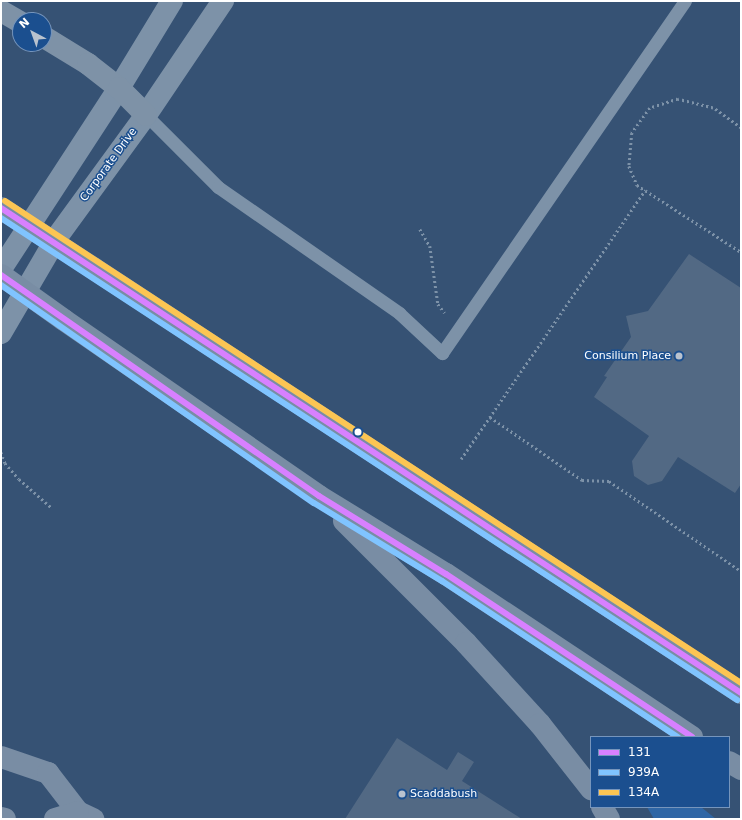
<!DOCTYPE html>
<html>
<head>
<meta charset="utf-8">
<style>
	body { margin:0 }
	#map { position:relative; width:742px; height:820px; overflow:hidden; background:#365274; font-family:"DejaVu Sans",sans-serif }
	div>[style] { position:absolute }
	.green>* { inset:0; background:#2f66a5 }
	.building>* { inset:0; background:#526984 }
	.path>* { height:2.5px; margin-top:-1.25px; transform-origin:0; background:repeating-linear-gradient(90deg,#7d92a8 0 2px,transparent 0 5px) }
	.service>* { height:13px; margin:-6.5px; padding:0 6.5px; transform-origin:6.5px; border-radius:6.5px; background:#7d92a8 }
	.tertiary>* { height:22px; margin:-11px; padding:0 11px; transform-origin:11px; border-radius:11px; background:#7d92a8 }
	.secondary>* { height:22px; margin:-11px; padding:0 11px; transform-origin:11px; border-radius:11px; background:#798da4 }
	.motorway>* { height:22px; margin:-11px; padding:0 11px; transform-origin:11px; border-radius:11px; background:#7e92a7 }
	.secondary-bridge>* { height:22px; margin:-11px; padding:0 11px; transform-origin:11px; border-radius:11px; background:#798da4 }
	.bus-1>* { height:6px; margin:-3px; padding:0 3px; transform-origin:3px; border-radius:3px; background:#d880ff }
	.bus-2>* { height:6px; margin:-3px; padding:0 3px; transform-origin:3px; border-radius:3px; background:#80c4ff }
	.bus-3>* { height:6px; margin:-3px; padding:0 3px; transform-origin:3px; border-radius:3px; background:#fcc553 }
	.dots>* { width:11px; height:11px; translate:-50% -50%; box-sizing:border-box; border:2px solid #1b4f8f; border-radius:50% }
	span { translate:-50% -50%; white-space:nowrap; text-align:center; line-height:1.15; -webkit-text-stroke:3px #1b4f8f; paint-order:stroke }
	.street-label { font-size:11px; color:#fff }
	.poi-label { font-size:11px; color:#fff }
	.right { translate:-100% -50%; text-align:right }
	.left { translate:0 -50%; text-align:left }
	.frame { position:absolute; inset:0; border:2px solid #fff; pointer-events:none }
	.legend { position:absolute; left:590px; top:736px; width:140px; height:72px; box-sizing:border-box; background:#1b4f8f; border:1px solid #7695bc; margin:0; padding:5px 7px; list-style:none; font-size:12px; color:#fff }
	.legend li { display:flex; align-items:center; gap:8px; height:20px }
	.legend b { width:20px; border:1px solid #7695bc }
	.north { position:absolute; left:12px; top:12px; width:40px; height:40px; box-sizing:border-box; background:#1b4f8f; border:1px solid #7695bc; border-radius:50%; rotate:319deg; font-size:11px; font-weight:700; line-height:16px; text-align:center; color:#fff }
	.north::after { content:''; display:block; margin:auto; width:14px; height:18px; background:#b9c2ce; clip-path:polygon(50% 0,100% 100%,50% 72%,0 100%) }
</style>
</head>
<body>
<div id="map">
	<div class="green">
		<div style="clip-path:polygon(647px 807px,701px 807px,716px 819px,654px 819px)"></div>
	</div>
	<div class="building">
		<div style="clip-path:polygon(689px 254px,741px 288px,741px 484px,735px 493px,678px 457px,662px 481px,648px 485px,634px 476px,632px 461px,649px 436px,594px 397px,607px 377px,604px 376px,631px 337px,626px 316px,648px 311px)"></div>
		<div style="clip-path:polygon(397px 738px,447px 770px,458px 752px,474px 762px,462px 781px,522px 819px,345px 819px)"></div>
	</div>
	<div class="path">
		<div style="left:741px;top:128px;width:34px;rotate:-144deg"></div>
		<div style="left:713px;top:108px;width:36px;rotate:-166deg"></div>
		<div style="left:678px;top:99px;width:29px;rotate:162deg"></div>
		<div style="left:650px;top:108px;width:31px;rotate:126deg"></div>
		<div style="left:632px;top:133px;width:33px;rotate:95deg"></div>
		<div style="left:629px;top:166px;width:21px;rotate:67deg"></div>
		<div style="left:637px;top:185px;width:124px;rotate:32.8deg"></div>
		<div style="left:420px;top:229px;width:20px;rotate:60deg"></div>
		<div style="left:430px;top:246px;width:59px;rotate:82.1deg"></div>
		<div style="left:438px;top:304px;width:11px;rotate:52deg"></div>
		<div style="left:490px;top:417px;width:112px;rotate:34.4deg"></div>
		<div style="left:582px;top:480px;width:27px;rotate:2deg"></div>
		<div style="left:609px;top:481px;width:160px;rotate:34.3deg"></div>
		<div style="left:1px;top:452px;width:12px;rotate:70deg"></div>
		<div style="left:5px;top:463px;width:21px;rotate:49deg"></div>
		<div style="left:19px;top:479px;width:43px;rotate:41.2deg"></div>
		<div style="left:461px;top:459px;width:326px;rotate:-55.6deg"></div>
	</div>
	<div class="service">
		<div style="left:146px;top:115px;width:102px;rotate:45deg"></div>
		<div style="left:218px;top:187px;width:221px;rotate:34.8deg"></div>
		<div style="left:399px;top:313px;width:59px;rotate:42.9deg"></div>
		<div style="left:442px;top:353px;width:428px;rotate:-55.4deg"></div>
	</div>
	<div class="tertiary">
		<div style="left:1px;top:269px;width:216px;rotate:-56.9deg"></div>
		<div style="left:119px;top:88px;width:102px;rotate:-58.7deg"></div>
		<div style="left:1px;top:333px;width:111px;rotate:-59.7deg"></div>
		<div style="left:57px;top:237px;width:151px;rotate:-53.9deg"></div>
		<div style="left:146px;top:115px;width:138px;rotate:-56deg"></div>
	</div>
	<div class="secondary">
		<div style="left:93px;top:268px;width:775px;rotate:33.26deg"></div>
		<div style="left:64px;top:320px;width:310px;rotate:34.6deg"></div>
		<div style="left:319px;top:496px;width:149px;rotate:31.6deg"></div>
		<div style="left:446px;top:574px;width:295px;rotate:33.5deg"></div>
		<div style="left:344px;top:521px;width:173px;rotate:45deg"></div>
		<div style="left:466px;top:643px;width:110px;rotate:47.6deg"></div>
		<div style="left:540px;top:724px;width:83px;rotate:51.9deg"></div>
		<div style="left:1px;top:757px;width:50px;rotate:18.8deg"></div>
		<div style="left:48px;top:773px;width:49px;rotate:52.4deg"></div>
		<div style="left:78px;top:812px;width:17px;rotate:25deg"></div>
		<div style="left:729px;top:762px;width:14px;rotate:30deg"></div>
		<div style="left:602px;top:807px;width:14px;rotate:60deg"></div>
		<div style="left:1px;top:818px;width:4px;rotate:14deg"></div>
		<div style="left:55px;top:819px;width:24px;rotate:-17deg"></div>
	</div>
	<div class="motorway">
		<div style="left:1px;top:11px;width:22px;rotate:30deg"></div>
		<div style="left:44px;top:37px;width:52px;rotate:31.5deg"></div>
		<div style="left:88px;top:64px;width:39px;rotate:38deg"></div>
		<div style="left:119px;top:88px;width:38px;rotate:45deg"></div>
	</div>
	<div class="secondary-bridge">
		<div style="left:1px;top:208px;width:110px;rotate:33.1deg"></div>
		<div style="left:1px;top:275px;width:77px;rotate:35.5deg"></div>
	</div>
	<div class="bus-1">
		<div style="left:1px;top:208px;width:885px;rotate:33.24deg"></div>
		<div style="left:1px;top:275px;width:387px;rotate:34.8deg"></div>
		<div style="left:319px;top:496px;width:149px;rotate:31.6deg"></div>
		<div style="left:446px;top:574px;width:295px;rotate:33.5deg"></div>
	</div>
	<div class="bus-2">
		<div style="left:1px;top:218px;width:880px;rotate:33.22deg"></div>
		<div style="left:1px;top:285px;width:381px;rotate:34.9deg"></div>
		<div style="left:314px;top:503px;width:150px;rotate:31.4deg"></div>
		<div style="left:442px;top:581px;width:283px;rotate:33.5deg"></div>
	</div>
	<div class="bus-3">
		<div style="left:5px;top:201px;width:880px;rotate:33.22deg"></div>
	</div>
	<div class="dots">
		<div style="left:679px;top:356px;background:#b9c2ce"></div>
		<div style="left:358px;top:432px;background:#fff"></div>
		<div style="left:402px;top:794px;background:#b9c2ce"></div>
	</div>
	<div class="street-label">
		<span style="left:109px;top:165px;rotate:-54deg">Corporate Drive</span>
	</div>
	<div class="poi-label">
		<span class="right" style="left:671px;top:356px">Consilium Place</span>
		<span class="left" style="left:410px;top:794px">Scaddabush</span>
	</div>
	<div class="frame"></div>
	<ul class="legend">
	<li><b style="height:5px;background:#d880ff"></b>131</li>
	<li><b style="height:5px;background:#80c4ff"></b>939A</li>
	<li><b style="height:5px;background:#fcc553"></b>134A</li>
	</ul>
	<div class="north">N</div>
</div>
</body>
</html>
